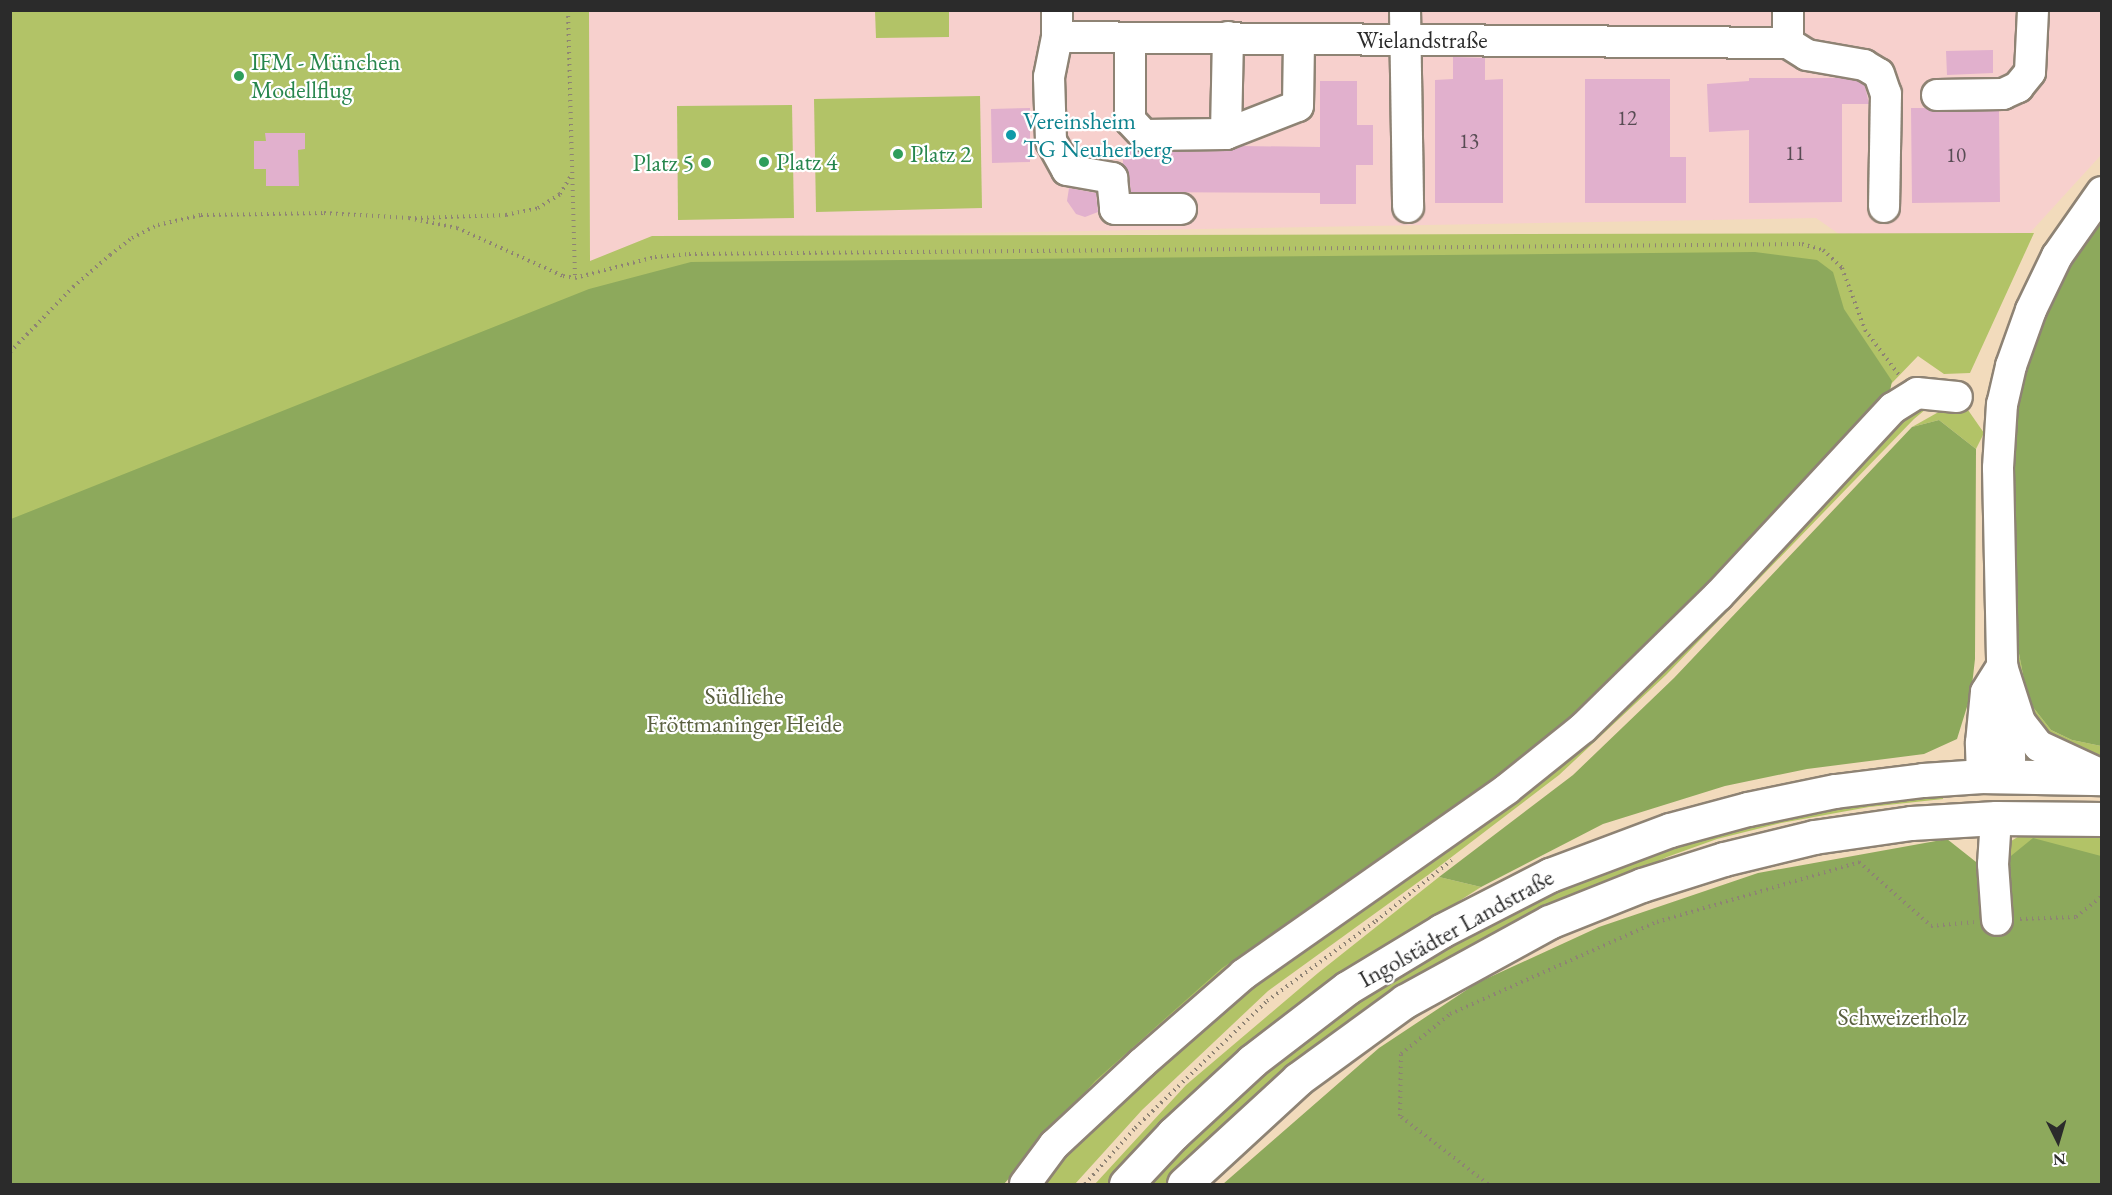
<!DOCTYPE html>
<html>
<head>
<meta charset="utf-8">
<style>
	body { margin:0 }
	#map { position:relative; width:2112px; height:1195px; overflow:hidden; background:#f2dbbc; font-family:"EB Garamond",serif }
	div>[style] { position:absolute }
	.built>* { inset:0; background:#f7d0cd }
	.green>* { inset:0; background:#b2c367 }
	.forest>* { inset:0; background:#8da95c }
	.building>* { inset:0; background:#e1b0cd }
	.path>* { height:4px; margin-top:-2px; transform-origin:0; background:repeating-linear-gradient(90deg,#8e8374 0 1.5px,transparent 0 6px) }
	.roads { filter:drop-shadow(2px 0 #8e8374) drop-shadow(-2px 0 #8e8374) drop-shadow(0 2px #8e8374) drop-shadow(0 -2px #8e8374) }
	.minor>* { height:30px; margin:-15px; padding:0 15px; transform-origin:15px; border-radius:15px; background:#fff }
	.major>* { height:33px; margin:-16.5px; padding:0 16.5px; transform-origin:16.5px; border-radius:16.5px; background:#fff }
	.dots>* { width:16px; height:16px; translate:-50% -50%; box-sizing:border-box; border:3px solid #fff; border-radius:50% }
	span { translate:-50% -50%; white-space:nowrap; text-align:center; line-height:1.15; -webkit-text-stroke:4.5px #fff; paint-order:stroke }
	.number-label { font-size:21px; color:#584c54 }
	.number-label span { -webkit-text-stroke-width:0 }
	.street-label { font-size:24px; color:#2b2b2b }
	.leisure-label { font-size:24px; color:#27864d }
	.left { translate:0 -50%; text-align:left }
	.right { translate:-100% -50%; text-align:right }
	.culture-label { font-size:24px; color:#0d838f }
	.park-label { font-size:24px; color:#5a6040 }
	.frame { position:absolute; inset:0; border:12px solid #2b2b2b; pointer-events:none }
	.north { position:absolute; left:2028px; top:1111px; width:60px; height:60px; -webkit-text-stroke:4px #fff; paint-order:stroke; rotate:175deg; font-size:16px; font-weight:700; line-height:24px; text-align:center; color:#2b2b2b }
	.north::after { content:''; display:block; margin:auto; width:21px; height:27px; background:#2b2b2b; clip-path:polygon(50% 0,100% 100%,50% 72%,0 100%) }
</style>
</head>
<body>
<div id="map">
	<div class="built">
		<div style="clip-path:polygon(585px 11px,2101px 11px,2101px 155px,1955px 315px,1816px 218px,646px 239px,589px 263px)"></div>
	</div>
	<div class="green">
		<div style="clip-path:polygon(10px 11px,589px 11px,590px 261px,652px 236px,2034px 233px,1970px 373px,1944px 374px,1918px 356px,1631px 653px,1156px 1028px,1054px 1127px,11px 1184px)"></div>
		<div style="clip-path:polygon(875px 11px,949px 11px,949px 37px,876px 38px)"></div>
		<div style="clip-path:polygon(980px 96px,982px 208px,816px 212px,814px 99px)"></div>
		<div style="clip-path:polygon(792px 105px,794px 218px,678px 220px,677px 106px)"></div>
		<div style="clip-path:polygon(1938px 399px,1914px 419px,1666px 675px,1559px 775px,1428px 875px,1268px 991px,1142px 1110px,1075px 1184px,1034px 1184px,1066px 1142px,1890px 424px)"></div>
		<div style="clip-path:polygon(1951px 405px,1968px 410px,1984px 433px,1976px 449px,1939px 420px,1912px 427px)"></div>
		<div style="clip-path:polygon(2009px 601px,2028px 701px,2051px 730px,2072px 740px,2101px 746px,2101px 756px,2050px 741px,2019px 699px)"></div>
		<div style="clip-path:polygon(1944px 793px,1943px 799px,1869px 807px,1781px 823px,1717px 839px,1667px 857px,1620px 879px,1200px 1151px,1168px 1184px,1146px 1184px,1221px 1109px,1289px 1049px,1376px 987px,1461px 936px,1545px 893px,1681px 843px,1766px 820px,1859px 802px)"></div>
		<div style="clip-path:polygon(2037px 830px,2101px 831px,2101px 856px,1990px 874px,2003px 846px,2021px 835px)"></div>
		<div style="clip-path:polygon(1439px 877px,1481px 887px,1332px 983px,1242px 1050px,1109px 1184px,1095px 1184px,1186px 1085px,1318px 973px)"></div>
	</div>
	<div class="forest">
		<div style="clip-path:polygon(2101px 212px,2101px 746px,2072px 740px,2051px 730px,2028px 701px,2009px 601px,2006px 553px,2016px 405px,2036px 333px,2071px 255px)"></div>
		<div style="clip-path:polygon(1755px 252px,1817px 260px,1833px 272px,1844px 309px,1892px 381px,1889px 396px,1618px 683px,1514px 770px,1353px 883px,1222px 968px,1095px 1081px,1004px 1184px,11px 1184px,11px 519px,589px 289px,691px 262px)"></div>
		<div style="clip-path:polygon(1939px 420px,1976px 449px,1975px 659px,1971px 694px,1957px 739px,1924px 754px,1807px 769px,1725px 786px,1603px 824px,1481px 887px,1439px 877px,1573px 775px,1674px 678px,1912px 427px)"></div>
		<div style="clip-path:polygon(2033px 838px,2101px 856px,2101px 1184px,1223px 1184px,1379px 1048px,1477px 983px,1599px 927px,1758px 873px,1947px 839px,1990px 873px)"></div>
	</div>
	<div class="building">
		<div style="clip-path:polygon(1993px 50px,1993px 73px,1947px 75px,1946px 51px)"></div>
		<div style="clip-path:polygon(1453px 57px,1485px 58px,1485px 80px,1503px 79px,1503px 203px,1435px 203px,1435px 80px,1453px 79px)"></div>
		<div style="clip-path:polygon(1749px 78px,1838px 78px,1858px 81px,1865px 86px,1869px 104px,1842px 104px,1842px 202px,1749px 203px,1749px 130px,1709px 132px,1707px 84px,1749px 81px)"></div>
		<div style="clip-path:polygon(1585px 79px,1670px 79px,1670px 157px,1686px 157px,1686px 203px,1585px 203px)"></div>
		<div style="clip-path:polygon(1320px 81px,1357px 81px,1357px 125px,1373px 125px,1373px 165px,1356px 165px,1356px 204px,1320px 204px,1320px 193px,1131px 192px,1129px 176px,1123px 165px,1123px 146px,1131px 146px,1144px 152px,1226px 151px,1242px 146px,1320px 147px)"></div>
		<div style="clip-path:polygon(1030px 108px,1030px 162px,992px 163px,991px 109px)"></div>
		<div style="clip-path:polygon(1911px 108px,1927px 108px,1937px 112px,1999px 111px,2000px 202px,1912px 203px)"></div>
		<div style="clip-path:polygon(265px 133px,305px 133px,305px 149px,298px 150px,299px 186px,266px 186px,266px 169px,254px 169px,254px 141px,266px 141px)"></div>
		<div style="clip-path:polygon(1069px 188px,1096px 193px,1098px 212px,1085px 217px,1076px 214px,1067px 201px)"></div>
	</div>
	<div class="path">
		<div style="left:568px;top:10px;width:268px;rotate:88.5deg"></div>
		<div style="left:415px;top:218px;width:91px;rotate:-1.9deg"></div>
		<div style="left:506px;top:215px;width:33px;rotate:-12deg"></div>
		<div style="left:538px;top:208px;width:26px;rotate:-32deg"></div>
		<div style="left:560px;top:194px;width:23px;rotate:-59deg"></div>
		<div style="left:10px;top:352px;width:91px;rotate:-45.9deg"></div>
		<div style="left:73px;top:287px;width:49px;rotate:-40.9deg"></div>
		<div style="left:110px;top:255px;width:28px;rotate:-38deg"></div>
		<div style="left:132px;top:238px;width:29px;rotate:-27deg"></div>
		<div style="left:158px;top:225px;width:44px;rotate:-13.1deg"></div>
		<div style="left:201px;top:215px;width:123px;rotate:-0.9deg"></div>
		<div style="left:324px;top:213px;width:85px;rotate:3.4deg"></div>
		<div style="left:409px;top:218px;width:49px;rotate:11.8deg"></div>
		<div style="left:457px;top:228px;width:116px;rotate:24.4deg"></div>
		<div style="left:563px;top:276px;width:12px;rotate:9deg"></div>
		<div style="left:575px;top:278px;width:83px;rotate:-14.7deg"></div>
		<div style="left:655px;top:257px;width:34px;rotate:-5deg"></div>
		<div style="left:689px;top:254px;width:1113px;rotate:-0.51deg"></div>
		<div style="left:1802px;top:244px;width:22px;rotate:16deg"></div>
		<div style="left:1823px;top:250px;width:26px;rotate:43deg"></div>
		<div style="left:1842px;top:268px;width:66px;rotate:69.6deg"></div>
		<div style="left:1865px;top:330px;width:56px;rotate:52.9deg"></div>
		<div style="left:2020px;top:919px;width:56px;rotate:-2deg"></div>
		<div style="left:2076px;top:917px;width:33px;rotate:-39deg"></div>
		<div style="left:1085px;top:1184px;width:75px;rotate:-48.2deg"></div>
		<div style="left:1135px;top:1128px;width:183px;rotate:-43.9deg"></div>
		<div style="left:1267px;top:1001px;width:135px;rotate:-36.3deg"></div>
		<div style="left:1376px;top:921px;width:97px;rotate:-38.8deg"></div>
		<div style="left:1488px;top:1184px;width:111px;rotate:-142.3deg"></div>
		<div style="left:1400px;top:1116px;width:62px;rotate:-89.1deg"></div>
		<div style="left:1401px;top:1054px;width:63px;rotate:-39.2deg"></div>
		<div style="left:1450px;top:1014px;width:227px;rotate:-24deg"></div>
		<div style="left:1657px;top:922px;width:211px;rotate:-16.5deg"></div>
		<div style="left:1859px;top:862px;width:96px;rotate:41.6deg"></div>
		<div style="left:1931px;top:926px;width:43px;rotate:-5.3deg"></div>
	</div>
	<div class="roads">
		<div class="minor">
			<div style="left:1057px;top:10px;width:27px;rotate:90deg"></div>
			<div style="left:1057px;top:37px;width:41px;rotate:101.3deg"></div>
			<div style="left:1049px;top:77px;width:64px;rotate:88.2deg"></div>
			<div style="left:1051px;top:141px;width:33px;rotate:61deg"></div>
			<div style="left:1067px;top:170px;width:46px;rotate:10.1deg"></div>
			<div style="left:1112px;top:178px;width:31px;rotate:84deg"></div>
			<div style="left:1115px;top:209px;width:66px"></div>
			<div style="left:1405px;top:10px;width:197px;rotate:89.1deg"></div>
			<div style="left:1788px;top:10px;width:33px;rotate:90deg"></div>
			<div style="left:1057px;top:37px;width:731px;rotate:0.47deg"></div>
			<div style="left:1228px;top:37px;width:97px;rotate:91.2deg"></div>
			<div style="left:1226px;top:134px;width:77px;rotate:-21.3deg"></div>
			<div style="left:1298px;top:106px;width:67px;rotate:-89.1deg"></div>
			<div style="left:1130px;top:38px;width:82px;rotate:90deg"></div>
			<div style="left:1130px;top:120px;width:21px;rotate:47deg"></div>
			<div style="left:1144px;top:135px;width:82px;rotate:-0.7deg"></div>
			<div style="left:1788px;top:43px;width:22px;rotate:32deg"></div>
			<div style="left:1807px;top:55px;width:58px;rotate:10deg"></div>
			<div style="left:1864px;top:65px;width:17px;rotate:31deg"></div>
			<div style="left:1879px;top:74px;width:21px;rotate:71deg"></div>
			<div style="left:1886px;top:94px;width:113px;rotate:91deg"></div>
			<div style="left:1937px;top:95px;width:66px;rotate:-0.9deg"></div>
			<div style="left:2003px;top:94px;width:17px;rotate:-25deg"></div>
			<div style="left:2018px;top:87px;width:19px;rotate:-51deg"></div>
			<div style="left:2030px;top:72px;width:62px;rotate:-87.2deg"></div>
			<div style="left:2102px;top:192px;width:78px;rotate:125.1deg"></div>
			<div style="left:2057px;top:256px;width:60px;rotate:115.7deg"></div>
			<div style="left:2031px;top:310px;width:59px;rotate:109.7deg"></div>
			<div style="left:2011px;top:366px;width:39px;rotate:103deg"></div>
			<div style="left:2002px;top:404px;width:64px;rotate:93.6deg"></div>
			<div style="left:1998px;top:468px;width:198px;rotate:88.8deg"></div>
			<div style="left:2002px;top:666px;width:59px;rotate:72.2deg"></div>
			<div style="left:2020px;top:722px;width:31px;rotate:52deg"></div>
			<div style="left:2039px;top:746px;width:69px;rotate:24.7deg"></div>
			<div style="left:1982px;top:776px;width:33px;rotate:-92deg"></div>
			<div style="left:1981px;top:743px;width:51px;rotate:-84.4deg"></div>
			<div style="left:1986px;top:692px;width:31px;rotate:-58deg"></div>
			<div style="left:2002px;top:666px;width:61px;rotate:83.5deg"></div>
			<div style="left:2009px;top:727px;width:32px;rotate:88deg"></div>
			<div style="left:2010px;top:759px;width:18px;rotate:103deg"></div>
			<div style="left:1996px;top:818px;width:46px;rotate:93.7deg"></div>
			<div style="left:1993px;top:864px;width:56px;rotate:85.9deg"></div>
			<div style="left:1025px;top:1184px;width:49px;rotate:-53.4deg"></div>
			<div style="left:1054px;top:1145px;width:120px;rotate:-43deg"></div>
			<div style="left:1142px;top:1063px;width:135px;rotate:-41.1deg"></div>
			<div style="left:1244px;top:974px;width:322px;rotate:-35.1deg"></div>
			<div style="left:1507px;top:789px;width:97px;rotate:-38.8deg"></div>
			<div style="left:1583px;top:728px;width:189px;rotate:-44.4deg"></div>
			<div style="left:1718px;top:596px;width:257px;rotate:-47.1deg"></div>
			<div style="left:1893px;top:408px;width:28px;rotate:-32deg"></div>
			<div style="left:1917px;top:393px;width:40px;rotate:5.7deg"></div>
		</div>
		<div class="major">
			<div style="left:1126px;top:1184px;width:69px;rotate:-46.8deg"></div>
			<div style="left:1173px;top:1134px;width:108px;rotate:-42.7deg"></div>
			<div style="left:1252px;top:1061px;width:120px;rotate:-37.5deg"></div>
			<div style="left:1347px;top:988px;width:110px;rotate:-31.2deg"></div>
			<div style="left:1441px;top:931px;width:123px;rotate:-27.2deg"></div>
			<div style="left:1550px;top:875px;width:128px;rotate:-20.6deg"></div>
			<div style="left:1670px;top:830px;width:81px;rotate:-15.1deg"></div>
			<div style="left:1748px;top:809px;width:89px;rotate:-11.7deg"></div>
			<div style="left:1835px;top:791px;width:89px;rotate:-7.1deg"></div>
			<div style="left:1923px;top:780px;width:59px;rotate:-3.9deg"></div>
			<div style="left:1982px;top:776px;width:120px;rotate:1deg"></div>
			<div style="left:1184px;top:1184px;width:155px;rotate:-42.6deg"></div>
			<div style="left:1298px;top:1079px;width:132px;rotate:-36.1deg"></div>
			<div style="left:1405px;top:1001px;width:164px;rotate:-28.7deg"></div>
			<div style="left:1549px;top:922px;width:100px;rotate:-21.7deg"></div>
			<div style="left:1642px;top:885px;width:86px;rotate:-17.6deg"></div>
			<div style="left:1724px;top:859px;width:93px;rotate:-13.7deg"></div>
			<div style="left:1814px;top:837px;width:98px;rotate:-8.2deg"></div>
			<div style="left:1911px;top:823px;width:85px;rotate:-3.4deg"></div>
			<div style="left:1996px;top:818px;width:106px;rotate:0.5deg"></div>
		</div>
	</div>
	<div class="dots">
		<div style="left:239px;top:76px;background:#2e9e5b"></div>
		<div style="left:1011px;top:135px;background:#0f9aa8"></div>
		<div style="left:898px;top:154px;background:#2e9e5b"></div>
		<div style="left:764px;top:162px;background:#2e9e5b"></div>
		<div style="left:706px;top:163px;background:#2e9e5b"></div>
	</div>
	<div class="number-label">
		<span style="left:1627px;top:118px">12</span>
		<span style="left:1469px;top:141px">13</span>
		<span style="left:1795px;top:153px">11</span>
		<span style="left:1956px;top:155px">10</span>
	</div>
	<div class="street-label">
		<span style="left:1422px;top:40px">Wielandstraße</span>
		<span style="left:1456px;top:928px;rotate:-29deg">Ingolstädter Landstraße</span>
	</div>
	<div class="leisure-label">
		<span class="left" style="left:251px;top:76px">IFM - München<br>Modellflug</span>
		<span class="left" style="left:910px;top:154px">Platz 2</span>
		<span class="left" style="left:776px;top:162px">Platz 4</span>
		<span class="right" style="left:694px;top:163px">Platz 5</span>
	</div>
	<div class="culture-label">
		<span class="left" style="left:1023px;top:135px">Vereinsheim<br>TG Neuherberg</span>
	</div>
	<div class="park-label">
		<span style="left:744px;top:710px">Südliche<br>Fröttmaninger Heide</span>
		<span style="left:1902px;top:1017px">Schweizerholz</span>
	</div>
	<div class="frame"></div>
	<div class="north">N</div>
</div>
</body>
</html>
